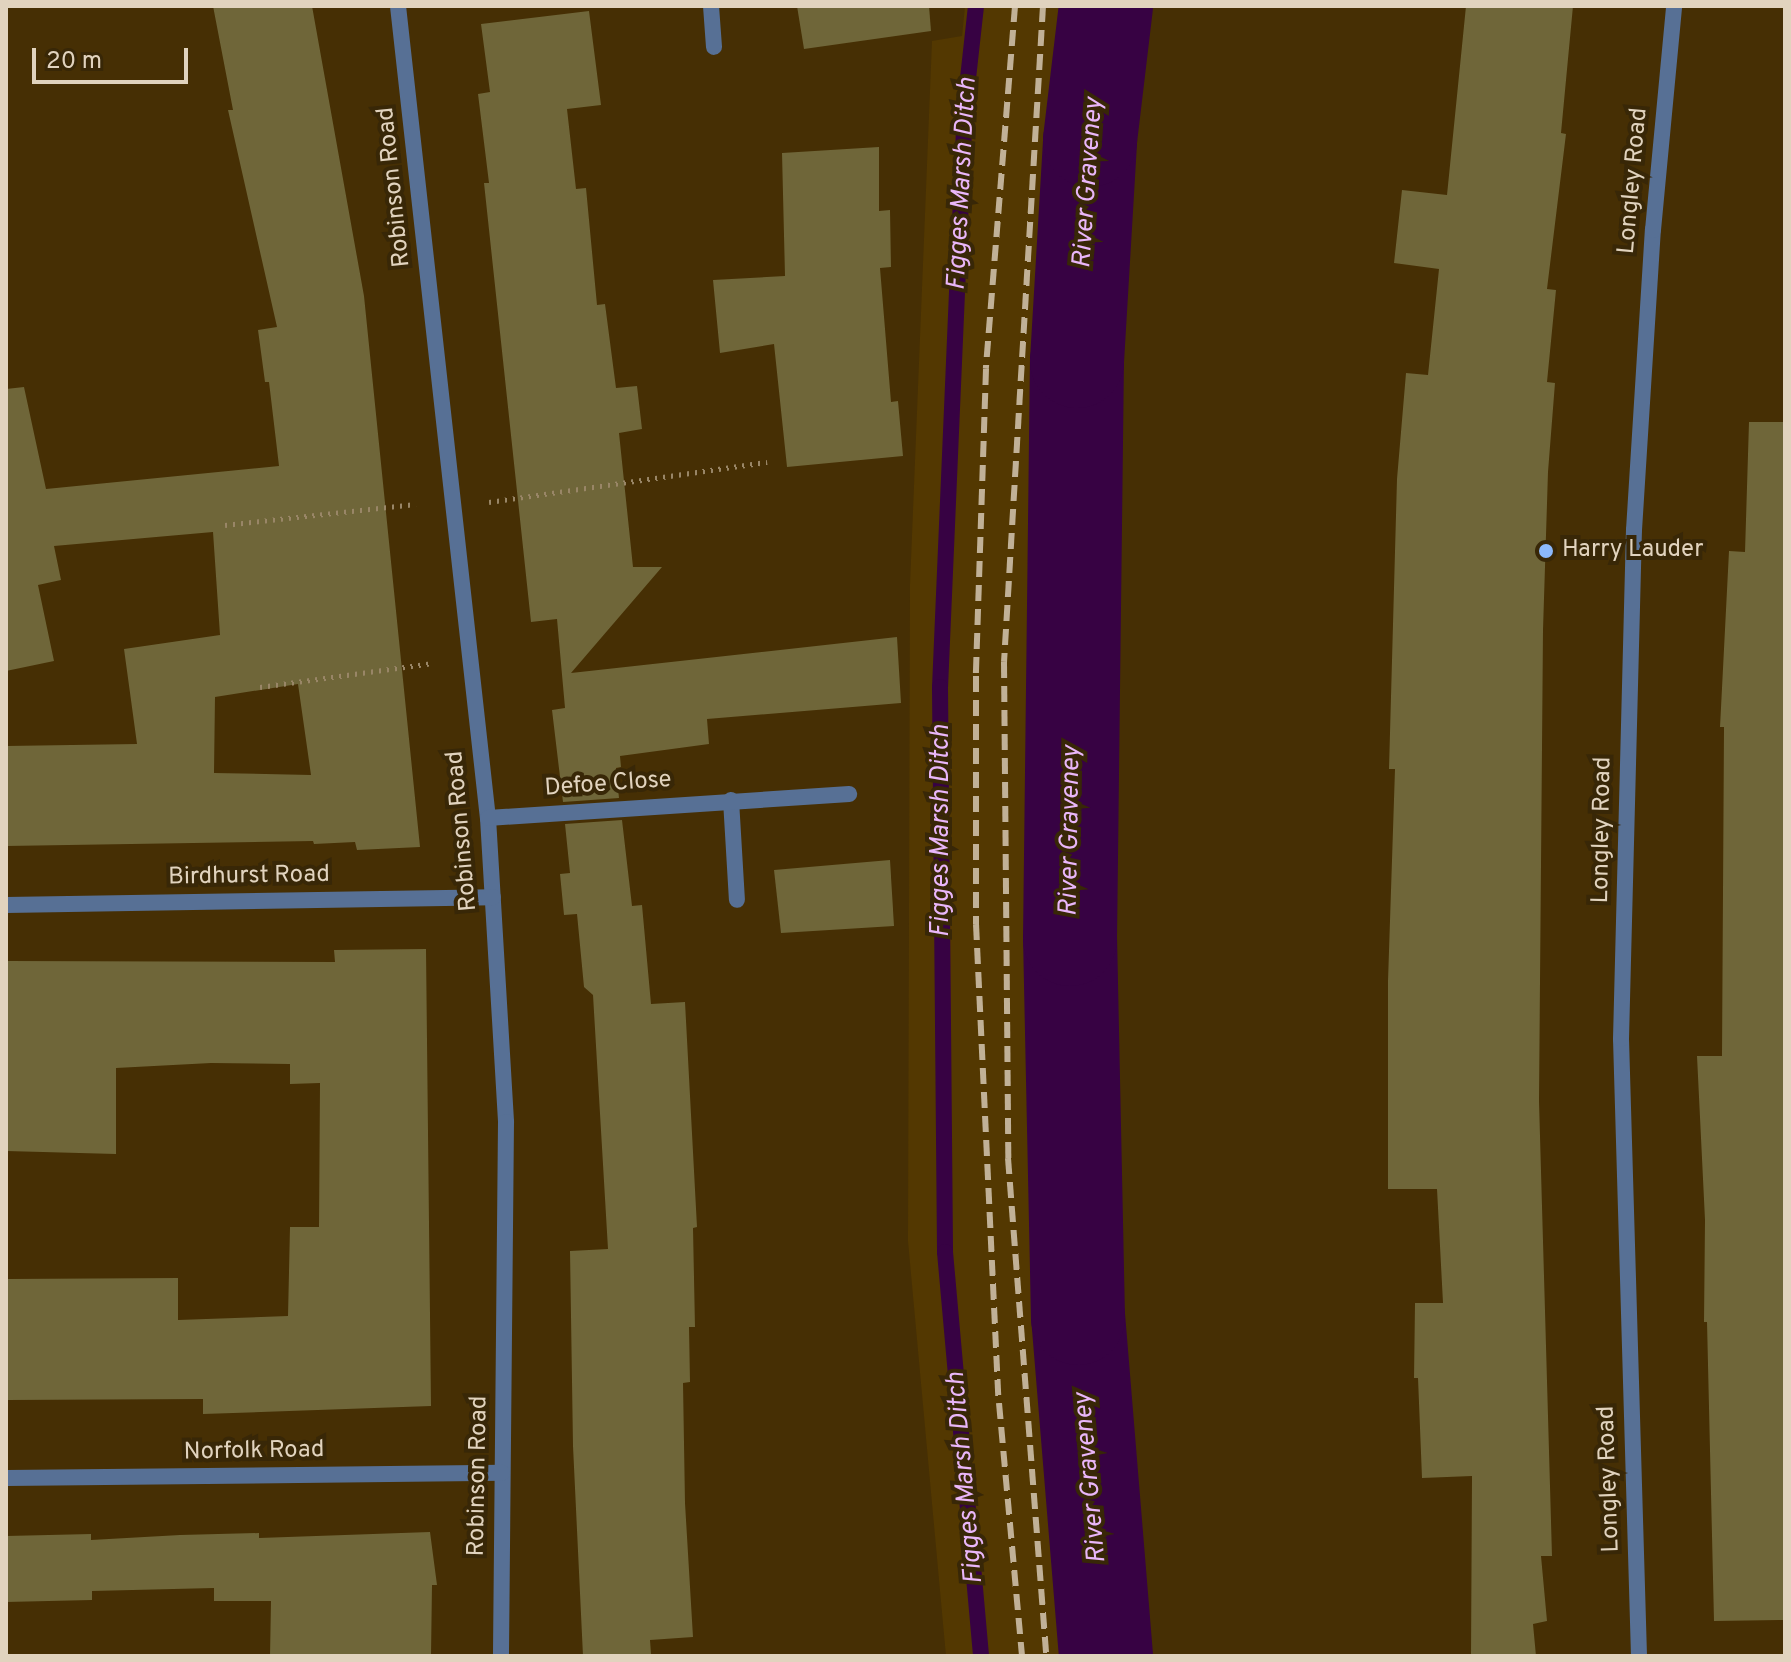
<!DOCTYPE html>
<html>
<head>
<meta charset="utf-8">
<style>
	body { margin:0 }
	#map { position:relative; width:1791px; height:1662px; overflow:hidden; background:#462f04; font-family:Overpass,sans-serif }
	div>[style] { position:absolute }
	.built>* { inset:0; background:#533801 }
	.stream>* { height:16px; margin:-8px; padding:0 8px; transform-origin:8px; border-radius:8px; background:#370243 }
	.river>* { height:94px; margin:-47px; padding:0 47px; transform-origin:47px; border-radius:47px; background:#370243 }
	.building>* { inset:0; background:#6f6639 }
	.path>* { height:5px; margin-top:-2.5px; transform-origin:0; background:repeating-linear-gradient(90deg,#998667 0 2px,transparent 0 8px) }
	.street>* { height:16px; margin:-8px; padding:0 8px; transform-origin:8px; border-radius:8px; background:#577095 }
	.rail>* { height:6px; margin-top:-3px; transform-origin:0; background:repeating-linear-gradient(90deg,#c1b197 0 16px,transparent 0 24px) }
	.dots>* { width:22px; height:22px; translate:-50% -50%; box-sizing:border-box; border:4px solid #382707; border-radius:50% }
	span { translate:-50% -50%; white-space:nowrap; text-align:center; line-height:1.15; -webkit-text-stroke:8px #382707; paint-order:stroke }
	.street-label { font-size:24px; color:#e1d3be }
	.poi-label { font-size:24px; color:#e1d3be }
	.left { translate:0 -50%; text-align:left }
	.water-label { font-size:26px; color:#e9b6f9; font-style:italic }
	.frame { position:absolute; inset:0; border:8px solid #e1d3be; pointer-events:none }
	.scale { position:absolute; left:32px; top:48px; width:156px; height:36px; box-sizing:border-box; border:4px solid #e1d3be; border-top:0; padding-left:10px; font-size:24px; line-height:28px; white-space:nowrap; color:#e1d3be; -webkit-text-stroke:6px #382707; paint-order:stroke }
</style>
</head>
<body>
<div id="map">
	<div class="built">
		<div style="clip-path:polygon(965px 6px,1131px 6px,1108px 301px,1098px 565px,1095px 895px,1120px 1496px,1128px 1587px,1133px 1587px,1140px 1656px,946px 1656px,908px 1241px,910px 585px,932px 41px,962px 36px)"></div>
	</div>
	<div class="stream">
		<div style="left:976px;top:6px;width:101px;rotate:96.3deg"></div>
		<div style="left:965px;top:106px;width:582px;rotate:92.46deg"></div>
		<div style="left:940px;top:687px;width:565px;rotate:89.49deg"></div>
		<div style="left:945px;top:1252px;width:406px;rotate:84.9deg"></div>
	</div>
	<div class="river">
		<div style="left:1106px;top:1656px;width:339px;rotate:-94.7deg"></div>
		<div style="left:1078px;top:1318px;width:379px;rotate:-91.2deg"></div>
		<div style="left:1070px;top:939px;width:578px;rotate:-89.31deg"></div>
		<div style="left:1077px;top:361px;width:221px;rotate:-86.6deg"></div>
		<div style="left:1090px;top:140px;width:135px;rotate:-83.2deg"></div>
	</div>
	<div class="building">
		<div style="clip-path:polygon(evenodd,213px 6px,312px 6px,364px 296px,420px 847px,357px 850px,355px 842px,314px 844px,313px 841px,6px 846px,6px 746px,137px 744px,124px 649px,220px 635px,213px 532px,54px 546px,61px 580px,38px 585px,54px 661px,6px 671px,6px 389px,24px 387px,46px 489px,279px 466px,269px 382px,265px 382px,258px 330px,277px 327px,228px 110px,233px 110px,213px 6px,298px 684px,311px 775px,214px 773px,215px 697px,298px 684px)"></div>
		<div style="clip-path:polygon(797px 6px,929px 6px,931px 31px,804px 49px)"></div>
		<div style="clip-path:polygon(1466px 6px,1573px 6px,1561px 133px,1566px 134px,1547px 289px,1556px 290px,1547px 382px,1555px 383px,1548px 472px,1543px 630px,1539px 1101px,1552px 1556px,1541px 1556px,1547px 1621px,1533px 1624px,1536px 1656px,1471px 1656px,1472px 1476px,1422px 1478px,1418px 1378px,1414px 1378px,1415px 1303px,1443px 1303px,1437px 1189px,1388px 1189px,1388px 981px,1395px 769px,1389px 769px,1397px 479px,1406px 373px,1428px 375px,1439px 269px,1394px 263px,1402px 190px,1447px 195px)"></div>
		<div style="clip-path:polygon(589px 11px,601px 105px,567px 109px,576px 189px,586px 188px,597px 305px,605px 304px,616px 388px,637px 386px,642px 429px,619px 433px,633px 567px,662px 567px,571px 673px,897px 637px,901px 703px,707px 719px,709px 744px,620px 756px,621px 767px,616px 768px,619px 798px,563px 802px,552px 710px,565px 708px,557px 619px,531px 622px,484px 183px,489px 183px,478px 94px,490px 92px,481px 24px)"></div>
		<div style="clip-path:polygon(879px 147px,879px 211px,890px 210px,891px 267px,880px 268px,891px 402px,898px 401px,903px 456px,787px 467px,774px 344px,720px 353px,713px 280px,785px 276px,782px 153px)"></div>
		<div style="clip-path:polygon(1749px 422px,1785px 422px,1785px 1620px,1714px 1621px,1707px 1322px,1704px 1322px,1705px 1220px,1697px 1056px,1722px 1056px,1724px 727px,1720px 727px,1729px 551px,1745px 552px)"></div>
		<div style="clip-path:polygon(622px 820px,632px 906px,642px 905px,651px 1004px,685px 1002px,697px 1227px,693px 1228px,695px 1327px,689px 1327px,690px 1382px,683px 1383px,685px 1503px,693px 1637px,650px 1640px,651px 1654px,583px 1656px,573px 1446px,570px 1251px,608px 1249px,593px 995px,584px 987px,577px 914px,564px 915px,560px 874px,570px 873px,565px 824px)"></div>
		<div style="clip-path:polygon(890px 860px,894px 926px,781px 933px,774px 870px)"></div>
		<div style="clip-path:polygon(426px 949px,431px 1406px,203px 1414px,203px 1399px,6px 1400px,8px 1279px,178px 1278px,178px 1320px,288px 1316px,290px 1227px,319px 1227px,320px 1083px,290px 1084px,290px 1064px,211px 1063px,116px 1068px,116px 1154px,6px 1151px,6px 961px,335px 962px,334px 950px)"></div>
		<div style="clip-path:polygon(430px 1532px,437px 1585px,432px 1585px,431px 1656px,270px 1656px,271px 1601px,214px 1601px,214px 1588px,92px 1591px,92px 1600px,6px 1602px,6px 1536px,91px 1534px,91px 1540px,180px 1535px,259px 1533px,259px 1538px)"></div>
	</div>
	<div class="path">
		<div style="left:489px;top:502px;width:281px;rotate:-8.2deg"></div>
		<div style="left:225px;top:525px;width:192px;rotate:-6.3deg"></div>
		<div style="left:260px;top:687px;width:175px;rotate:-7.9deg"></div>
	</div>
	<div class="street">
		<div style="left:398px;top:6px;width:817px;rotate:83.68deg"></div>
		<div style="left:488px;top:818px;width:305px;rotate:86.6deg"></div>
		<div style="left:506px;top:1122px;width:534px;rotate:90.54deg"></div>
		<div style="left:711px;top:6px;width:41px;rotate:85.8deg"></div>
		<div style="left:731px;top:800px;width:100px;rotate:86.6deg"></div>
		<div style="left:488px;top:818px;width:362px;rotate:-3.8deg"></div>
		<div style="left:6px;top:905px;width:487px;rotate:-0.9deg"></div>
		<div style="left:6px;top:1478px;width:496px;rotate:-0.6deg"></div>
		<div style="left:1639px;top:1656px;width:617px;rotate:-91.67deg"></div>
		<div style="left:1621px;top:1039px;width:509px;rotate:-88.54deg"></div>
		<div style="left:1634px;top:530px;width:301px;rotate:-86.4deg"></div>
		<div style="left:1653px;top:230px;width:225px;rotate:-84.6deg"></div>
	</div>
	<div class="rail">
		<div style="left:1015px;top:6px;width:364px;rotate:94.6deg"></div>
		<div style="left:986px;top:369px;width:307px;rotate:91.9deg"></div>
		<div style="left:976px;top:676px;width:248px;rotate:90deg"></div>
		<div style="left:976px;top:924px;width:480px;rotate:87.3deg"></div>
		<div style="left:999px;top:1403px;width:254px;rotate:84.8deg"></div>
		<div style="left:1043px;top:6px;width:657px;rotate:93.4deg"></div>
		<div style="left:1004px;top:662px;width:496px;rotate:89.5deg"></div>
		<div style="left:1008px;top:1158px;width:499px;rotate:85.6deg"></div>
	</div>
	<div class="dots">
		<div style="left:1546px;top:551px;background:#8cb9fc"></div>
	</div>
	<div class="street-label">
		<span style="left:1634px;top:181px;rotate:-85deg">Longley Road</span>
		<span style="left:395px;top:187px;rotate:-96deg">Robinson Road</span>
		<span style="left:608px;top:785px;rotate:-4deg">Defoe Close</span>
		<span style="left:1603px;top:830px;rotate:-89deg">Longley Road</span>
		<span style="left:463px;top:831px;rotate:-95deg">Robinson Road</span>
		<span style="left:249px;top:877px;rotate:-1deg">Birdhurst Road</span>
		<span style="left:254px;top:1452px;rotate:-1deg">Norfolk Road</span>
		<span style="left:479px;top:1476px;rotate:-89deg">Robinson Road</span>
		<span style="left:1610px;top:1479px;rotate:-92deg">Longley Road</span>
	</div>
	<div class="poi-label">
		<span class="left" style="left:1562px;top:551px">Harry Lauder</span>
	</div>
	<div class="water-label">
		<span style="left:1089px;top:183px;rotate:-86deg">River Graveney</span>
		<span style="left:963px;top:184px;rotate:-87deg">Figges Marsh Ditch</span>
		<span style="left:942px;top:831px;rotate:-90deg">Figges Marsh Ditch</span>
		<span style="left:1071px;top:831px;rotate:-89deg">River Graveney</span>
		<span style="left:966px;top:1478px;rotate:-95deg">Figges Marsh Ditch</span>
		<span style="left:1091px;top:1478px;rotate:-95deg">River Graveney</span>
	</div>
	<div class="frame"></div>
	<div class="scale">20 m</div>
</div>
</body>
</html>
